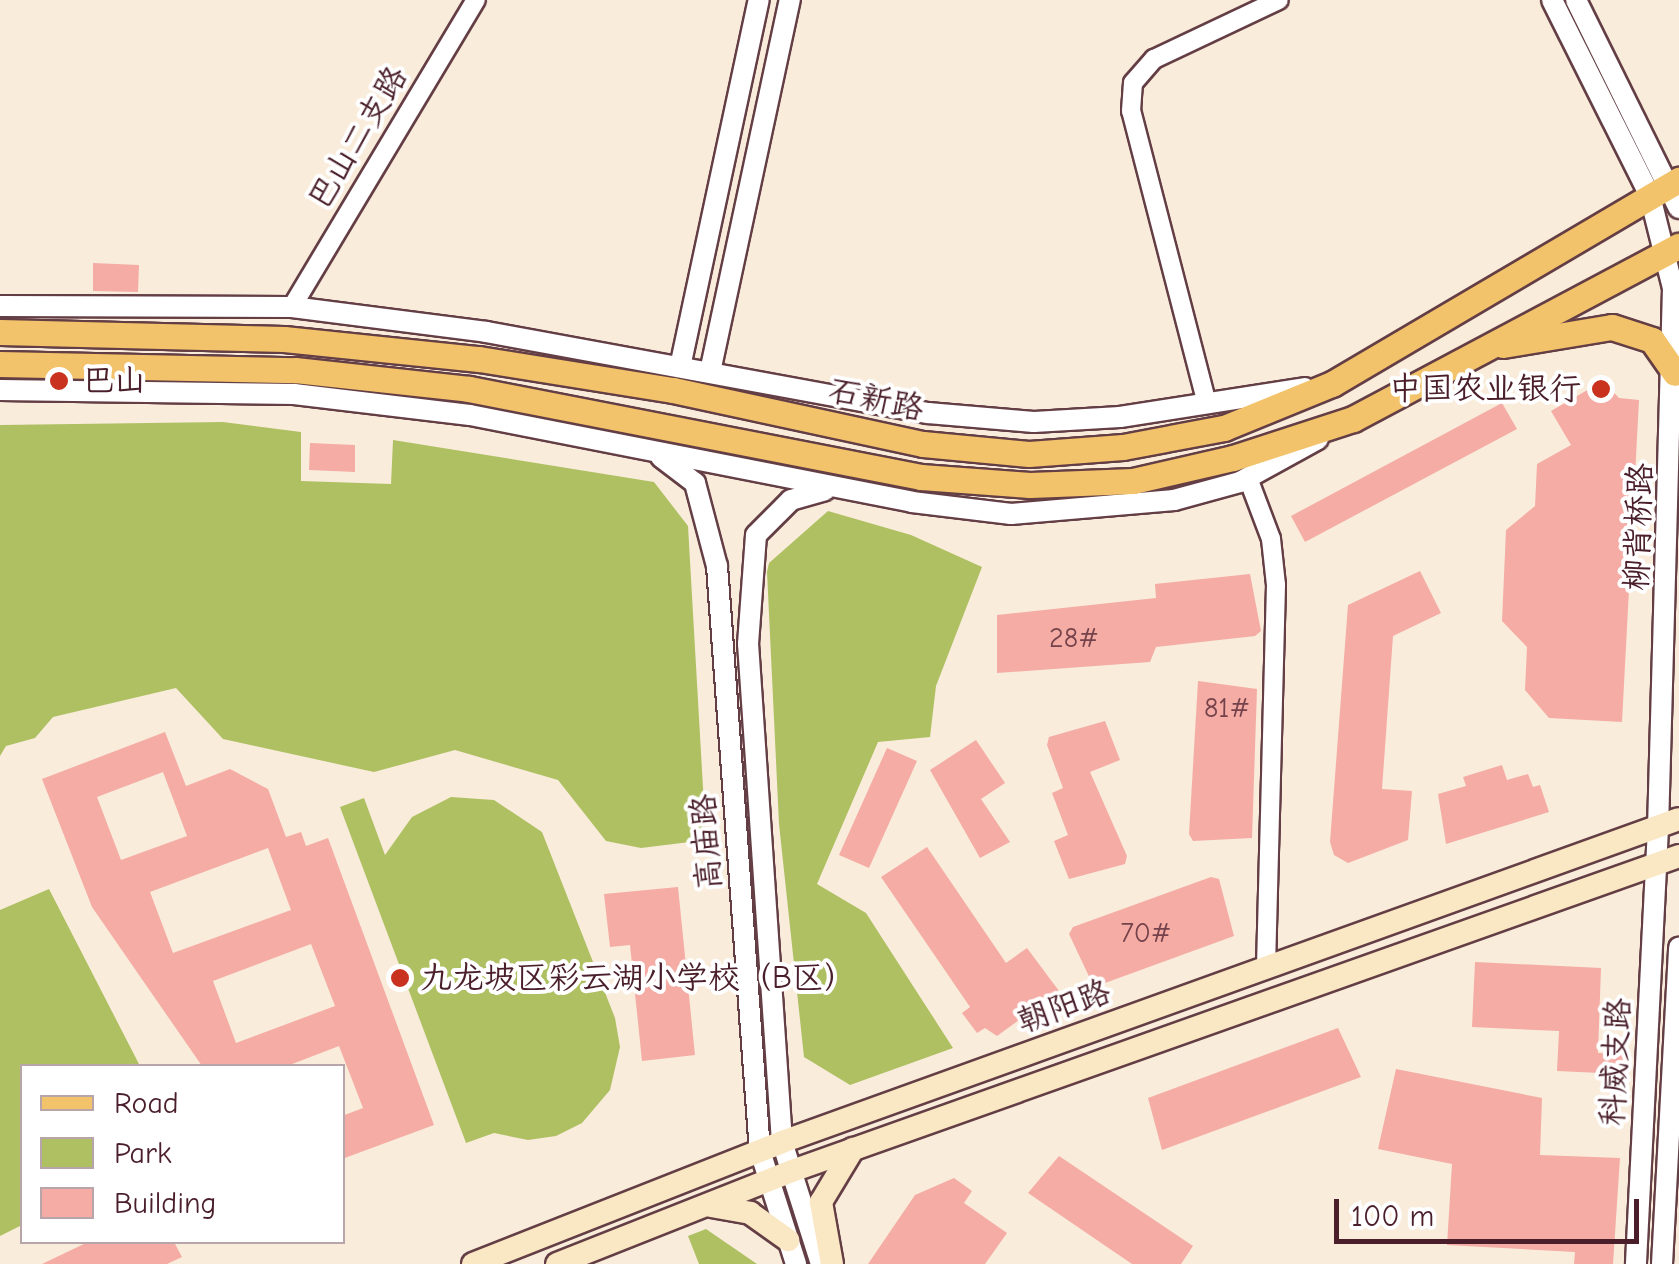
<!DOCTYPE html>
<html>
<head>
<meta charset="utf-8">
<style>
	body { margin:0 }
	#map { position:relative; width:1679px; height:1264px; overflow:hidden; background:#f9ecdb; font-family:"Comic Neue","LXGW WenKai TC",sans-serif }
	div>[style] { position:absolute }
	.green>* { inset:0; background:#afc063 }
	.building>* { inset:0; background:#f4aca5 }
	.roads { filter:drop-shadow(2px 0 #643e45) drop-shadow(-2px 0 #643e45) drop-shadow(0 2px #643e45) drop-shadow(0 -2px #643e45) }
	.minor>* { height:18px; margin:-9px; padding:0 9px; transform-origin:9px; border-radius:9px; background:#fff }
	.tertiary>* { height:20px; margin:-10px; padding:0 10px; transform-origin:10px; border-radius:10px; background:#fff }
	.secondary>* { height:22px; margin:-11px; padding:0 11px; transform-origin:11px; border-radius:11px; background:#fae7c3 }
	.primary>* { height:25px; margin:-12.5px; padding:0 12.5px; transform-origin:12.5px; border-radius:12.5px; background:#f2c36a }
	.dots>* { width:28px; height:28px; translate:-50% -50%; box-sizing:border-box; border:5px solid #fff; border-radius:50% }
	span { translate:-50% -50%; white-space:nowrap; text-align:center; line-height:1.15; -webkit-text-stroke:8px #fff; paint-order:stroke }
	.number-label { font-size:28px; color:#74424a }
	.number-label span { -webkit-text-stroke-width:0 }
	.street-label { font-size:32px; color:#4a1f2b }
	.poi-label { font-size:32px; color:#4a1f2b }
	.left { translate:0 -50%; text-align:left }
	.right { translate:-100% -50%; text-align:right }
	.legend { position:absolute; left:20px; top:1064px; width:325px; height:180px; box-sizing:border-box; background:#fff; border:2px solid #b7a5aa; margin:0; padding:12px 18px; list-style:none; font-size:30px; color:#4a1f2b }
	.legend li { display:flex; align-items:center; gap:20px; height:50px }
	.legend b { width:50px; border:2px solid #b7a5aa }
	.scale { position:absolute; left:1334px; top:1199px; width:305px; height:45px; box-sizing:border-box; border:5px solid #4a1f2b; border-top:0; padding-left:12px; font-size:30px; line-height:35px; white-space:nowrap; color:#4a1f2b; -webkit-text-stroke:8px #fff; paint-order:stroke }
</style>
</head>
<body>
<div id="map">
	<div class="green">
		<div style="clip-path:polygon(223px 422px,301px 432px,301px 481px,391px 484px,393px 440px,654px 482px,688px 526px,706px 840px,641px 848px,606px 841px,558px 780px,455px 750px,374px 772px,223px 739px,176px 688px,53px 717px,35px 738px,6px 746px,0 756px,0 425px)"></div>
		<div style="clip-path:polygon(828px 511px,911px 535px,982px 567px,936px 686px,930px 737px,878px 742px,817px 884px,866px 913px,953px 1048px,850px 1085px,804px 1057px,779px 824px,767px 572px,769px 563px)"></div>
		<div style="clip-path:polygon(451px 797px,494px 800px,542px 832px,615px 1018px,620px 1047px,610px 1090px,582px 1123px,556px 1136px,528px 1140px,494px 1133px,466px 1143px,340px 807px,364px 798px,385px 855px,412px 817px)"></div>
		<div style="clip-path:polygon(49px 889px,140px 1066px,22px 1066px,22px 1225px,0 1236px,0 910px)"></div>
		<div style="clip-path:polygon(706px 1229px,757px 1264px,699px 1264px,688px 1236px)"></div>
	</div>
	<div class="building">
		<div style="clip-path:polygon(93px 263px,139px 265px,138px 292px,93px 291px)"></div>
		<div style="clip-path:polygon(1603px 381px,1619px 398px,1639px 400px,1622px 722px,1549px 718px,1525px 690px,1527px 647px,1502px 621px,1506px 530px,1535px 506px,1537px 464px,1571px 445px,1551px 411px)"></div>
		<div style="clip-path:polygon(1502px 403px,1517px 429px,1305px 542px,1291px 516px)"></div>
		<div style="clip-path:polygon(310px 443px,355px 445px,355px 472px,309px 470px)"></div>
		<div style="clip-path:polygon(1420px 571px,1441px 613px,1393px 636px,1382px 789px,1412px 791px,1408px 840px,1348px 863px,1334px 855px,1330px 842px,1348px 605px)"></div>
		<div style="clip-path:polygon(1250px 574px,1261px 631px,1255px 636px,1156px 647px,1150px 662px,997px 673px,997px 615px,1156px 598px,1155px 584px)"></div>
		<div style="clip-path:polygon(1198px 681px,1257px 689px,1252px 838px,1193px 841px,1189px 834px)"></div>
		<div style="clip-path:polygon(1105px 721px,1120px 760px,1090px 772px,1127px 856px,1125px 864px,1069px 879px,1054px 841px,1068px 835px,1052px 793px,1063px 788px,1047px 745px,1049px 737px)"></div>
		<div style="clip-path:polygon(evenodd,165px 732px,186px 786px,230px 769px,268px 789px,286px 837px,301px 832px,306px 846px,328px 838px,434px 1125px,342px 1159px,342px 1116px,363px 1108px,339px 1046px,287px 1066px,202px 1066px,92px 907px,42px 779px,165px 732px,163px 772px,187px 836px,121px 860px,97px 797px,163px 772px,165px 732px,268px 848px,291px 910px,173px 953px,150px 892px,268px 848px,165px 732px,311px 944px,335px 1006px,236px 1043px,213px 981px,311px 944px)"></div>
		<div style="clip-path:polygon(976px 740px,1005px 783px,981px 799px,1010px 842px,980px 858px,930px 770px)"></div>
		<div style="clip-path:polygon(887px 748px,917px 761px,869px 868px,839px 855px)"></div>
		<div style="clip-path:polygon(1502px 765px,1507px 780px,1528px 774px,1533px 787px,1540px 785px,1549px 812px,1446px 844px,1438px 794px,1466px 786px,1463px 777px)"></div>
		<div style="clip-path:polygon(927px 847px,1006px 963px,1027px 948px,1059px 991px,997px 1036px,985px 1028px,977px 1033px,962px 1013px,970px 1007px,881px 877px)"></div>
		<div style="clip-path:polygon(1211px 877px,1219px 879px,1234px 936px,1094px 987px,1069px 934px,1073px 927px)"></div>
		<div style="clip-path:polygon(678px 887px,695px 1055px,642px 1061px,630px 945px,610px 947px,604px 894px)"></div>
		<div style="clip-path:polygon(1475px 962px,1601px 968px,1598px 1053px,1624px 1054px,1623px 1074px,1557px 1071px,1559px 1031px,1472px 1027px)"></div>
		<div style="clip-path:polygon(1338px 1028px,1361px 1077px,1162px 1150px,1148px 1098px)"></div>
		<div style="clip-path:polygon(1396px 1069px,1542px 1098px,1540px 1155px,1620px 1158px,1613px 1264px,1574px 1264px,1575px 1252px,1447px 1245px,1452px 1164px,1378px 1149px)"></div>
		<div style="clip-path:polygon(1059px 1156px,1193px 1246px,1181px 1264px,1132px 1264px,1028px 1193px)"></div>
		<div style="clip-path:polygon(954px 1178px,972px 1191px,964px 1203px,1007px 1233px,985px 1264px,868px 1264px,915px 1195px)"></div>
		<div style="clip-path:polygon(88px 1242px,174px 1242px,182px 1257px,167px 1264px,42px 1264px)"></div>
	</div>
	<div class="roads">
		<div class="minor">
			<div style="left:292px;top:307px;width:358px;rotate:-59.1deg"></div>
			<div style="left:1207px;top:404px;width:303px;rotate:-104.5deg"></div>
			<div style="left:1131px;top:111px;width:28px;rotate:-86deg"></div>
			<div style="left:1133px;top:83px;width:32px;rotate:-49deg"></div>
			<div style="left:1154px;top:59px;width:138px;rotate:-25.3deg"></div>
			<div style="left:1248px;top:478px;width:65px;rotate:69.3deg"></div>
			<div style="left:1271px;top:539px;width:46px;rotate:83.8deg"></div>
			<div style="left:1276px;top:585px;width:384px;rotate:91.5deg"></div>
		</div>
		<div class="tertiary">
			<div style="left:1552px;top:0;width:219px;rotate:63.4deg"></div>
			<div style="left:1650px;top:196px;width:95px;rotate:76deg"></div>
			<div style="left:1673px;top:288px;width:540px;rotate:91.59deg"></div>
			<div style="left:1658px;top:828px;width:437px;rotate:92.9deg"></div>
			<div style="left:1576px;top:0;width:232px;rotate:63.7deg"></div>
			<div style="left:0;top:306px;width:292px;rotate:0.2deg"></div>
			<div style="left:292px;top:307px;width:196px;rotate:7.3deg"></div>
			<div style="left:486px;top:332px;width:449px;rotate:10.4deg"></div>
			<div style="left:928px;top:413px;width:106px;rotate:4.9deg"></div>
			<div style="left:1034px;top:422px;width:86px;rotate:-3.3deg"></div>
			<div style="left:1120px;top:417px;width:187px;rotate:-8.9deg"></div>
			<div style="left:680px;top:367px;width:375px;rotate:-77.9deg"></div>
			<div style="left:710px;top:372px;width:381px;rotate:-77.9deg"></div>
			<div style="left:0;top:390px;width:294px;rotate:0.8deg"></div>
			<div style="left:294px;top:394px;width:177px;rotate:6.8deg"></div>
			<div style="left:470px;top:415px;width:450px;rotate:11.1deg"></div>
			<div style="left:912px;top:502px;width:100px;rotate:6.9deg"></div>
			<div style="left:1011px;top:514px;width:164px;rotate:-4.9deg"></div>
			<div style="left:1174px;top:500px;width:68px;rotate:-15.3deg"></div>
			<div style="left:1240px;top:482px;width:89px;rotate:-28.9deg"></div>
			<div style="left:661px;top:457px;width:43px;rotate:37.4deg"></div>
			<div style="left:695px;top:483px;width:86px;rotate:75.2deg"></div>
			<div style="left:717px;top:566px;width:587px;rotate:85.8deg"></div>
			<div style="left:760px;top:1151px;width:119px;rotate:72.3deg"></div>
			<div style="left:821px;top:1264px;width:128px;rotate:-107.7deg"></div>
			<div style="left:782px;top:1142px;width:499px;rotate:-93.9deg"></div>
			<div style="left:748px;top:644px;width:109px;rotate:-85.8deg"></div>
			<div style="left:756px;top:535px;width:49px;rotate:-45deg"></div>
			<div style="left:791px;top:500px;width:35px;rotate:-16deg"></div>
			<div style="left:1662px;top:1264px;width:317px;rotate:-86.9deg"></div>
		</div>
		<div class="secondary">
			<div style="left:711px;top:1206px;width:40px;rotate:10deg"></div>
			<div style="left:750px;top:1213px;width:47px;rotate:35.4deg"></div>
			<div style="left:473px;top:1264px;width:332px;rotate:-21.5deg"></div>
			<div style="left:782px;top:1142px;width:953px;rotate:-19.8deg"></div>
			<div style="left:557px;top:1264px;width:253px;rotate:-21.6deg"></div>
			<div style="left:792px;top:1171px;width:941px;rotate:-19.55deg"></div>
			<div style="left:832px;top:1264px;width:63px;rotate:-100.1deg"></div>
			<div style="left:821px;top:1202px;width:62px;rotate:-58.9deg"></div>
		</div>
		<div class="primary">
			<div style="left:0;top:332px;width:284px;rotate:1.4deg"></div>
			<div style="left:284px;top:339px;width:196px;rotate:5.9deg"></div>
			<div style="left:479px;top:359px;width:196px;rotate:9.1deg"></div>
			<div style="left:673px;top:390px;width:256px;rotate:12.2deg"></div>
			<div style="left:923px;top:444px;width:106px;rotate:5.4deg"></div>
			<div style="left:1029px;top:454px;width:94px;rotate:-4.3deg"></div>
			<div style="left:1123px;top:447px;width:103px;rotate:-10.7deg"></div>
			<div style="left:1224px;top:428px;width:117px;rotate:-22.2deg"></div>
			<div style="left:1332px;top:384px;width:403px;rotate:-30.5deg"></div>
			<div style="left:1503px;top:345px;width:110px;rotate:-9.4deg"></div>
			<div style="left:1612px;top:327px;width:42px;rotate:18deg"></div>
			<div style="left:1652px;top:340px;width:40px;rotate:55.1deg"></div>
			<div style="left:0;top:364px;width:295px;rotate:1.2deg"></div>
			<div style="left:295px;top:370px;width:175px;rotate:6.2deg"></div>
			<div style="left:469px;top:389px;width:460px;rotate:11deg"></div>
			<div style="left:921px;top:477px;width:109px;rotate:4.2deg"></div>
			<div style="left:1030px;top:485px;width:103px;rotate:-2.2deg"></div>
			<div style="left:1133px;top:481px;width:103px;rotate:-13deg"></div>
			<div style="left:1233px;top:458px;width:126px;rotate:-18deg"></div>
			<div style="left:1353px;top:419px;width:369px;rotate:-28deg"></div>
		</div>
	</div>
	<div class="dots">
		<div style="left:59px;top:381px;background:#c8321e"></div>
		<div style="left:1601px;top:389px;background:#c8321e"></div>
		<div style="left:400px;top:978px;background:#c8321e"></div>
	</div>
	<div class="number-label">
		<span style="left:1074px;top:638px">28#</span>
		<span style="left:1227px;top:708px">81#</span>
		<span style="left:1146px;top:933px">70#</span>
	</div>
	<div class="street-label">
		<span style="left:358px;top:138px;rotate:-59deg">巴山二支路</span>
		<span style="left:876px;top:400px;rotate:12deg">石新路</span>
		<span style="left:1639px;top:527px;rotate:-88deg">柳背桥路</span>
		<span style="left:707px;top:842px;rotate:-94deg">高庙路</span>
		<span style="left:1064px;top:1007px;rotate:-20deg">朝阳路</span>
		<span style="left:1616px;top:1062px;rotate:-87deg">科威支路</span>
	</div>
	<div class="poi-label">
		<span class="left" style="left:82px;top:381px">巴山</span>
		<span class="right" style="left:1581px;top:389px">中国农业银行</span>
		<span class="left" style="left:420px;top:978px">九龙坡区彩云湖小学校（B区）</span>
	</div>
	<ul class="legend">
	<li><b style="height:12px;background:#f2c36a"></b>Road</li>
	<li><b style="height:28px;background:#afc063"></b>Park</li>
	<li><b style="height:28px;background:#f4aca5"></b>Building</li>
	</ul>
	<div class="scale">100 m</div>
</div>
</body>
</html>
